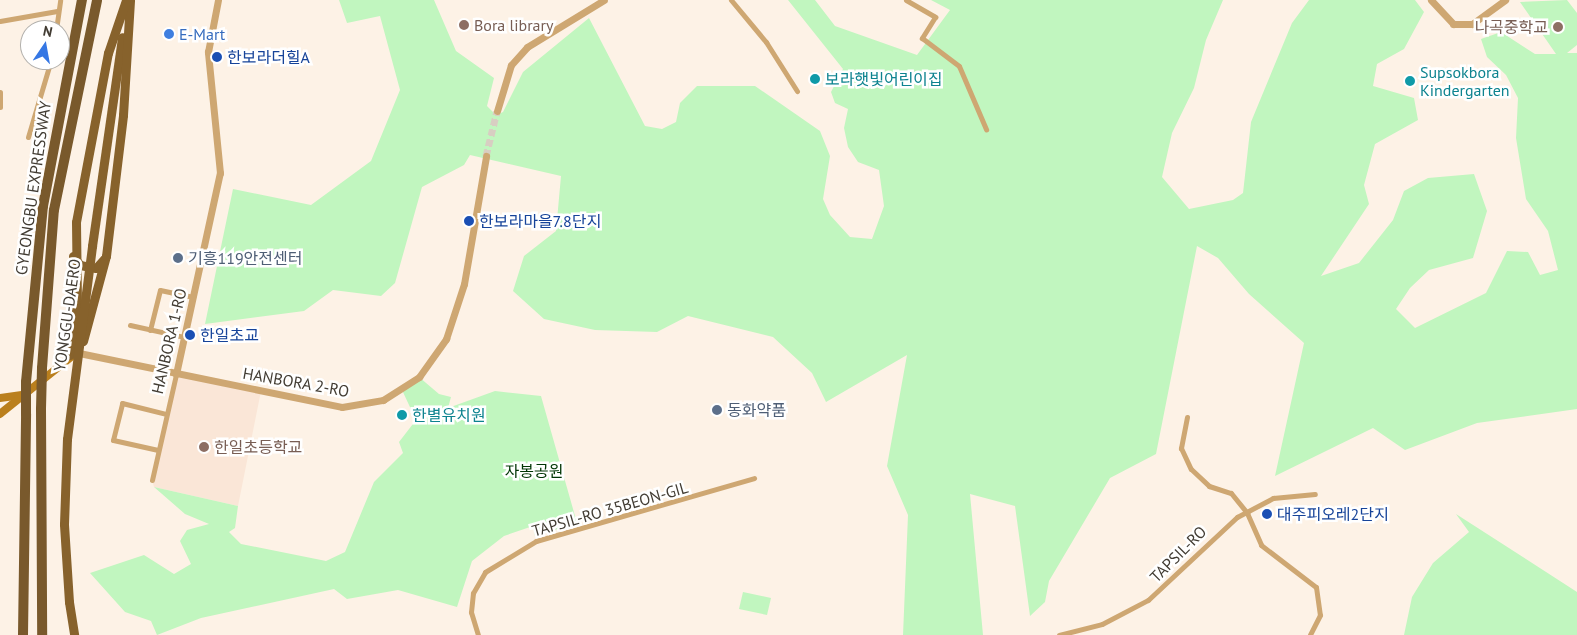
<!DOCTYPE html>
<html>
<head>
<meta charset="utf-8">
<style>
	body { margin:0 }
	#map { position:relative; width:1577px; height:635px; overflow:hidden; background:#fdf2e6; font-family:"PT Sans","Noto Sans KR",sans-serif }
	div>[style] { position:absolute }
	.education>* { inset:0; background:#fae6d7 }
	.green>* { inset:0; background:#c1f6bf }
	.tertiary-tunnel>* { height:7px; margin-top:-3.5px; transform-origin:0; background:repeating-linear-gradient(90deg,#d8cec2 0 7px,transparent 0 10.5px) }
	.minor>* { height:5px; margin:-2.5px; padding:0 2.5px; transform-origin:2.5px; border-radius:2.5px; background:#cea772 }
	.tertiary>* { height:7px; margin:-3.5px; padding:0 3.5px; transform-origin:3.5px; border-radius:3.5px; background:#cea772 }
	.secondary>* { height:8px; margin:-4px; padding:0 4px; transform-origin:4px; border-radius:4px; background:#ba7f1d }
	.trunk>* { height:9px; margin:-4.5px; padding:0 4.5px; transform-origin:4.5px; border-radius:4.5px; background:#87622c }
	.motorway>* { height:10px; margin:-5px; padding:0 5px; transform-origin:5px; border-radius:5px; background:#79592c }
	.trunk-bridge>* { height:9px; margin:-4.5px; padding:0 4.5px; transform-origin:4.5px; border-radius:4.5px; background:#87622c }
	.motorway-bridge>* { height:10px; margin:-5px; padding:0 5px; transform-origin:5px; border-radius:5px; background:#79592c }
	.dots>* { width:14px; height:14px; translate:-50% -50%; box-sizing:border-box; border:2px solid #fff; border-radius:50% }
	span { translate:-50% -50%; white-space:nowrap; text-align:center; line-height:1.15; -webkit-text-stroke:5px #fff; paint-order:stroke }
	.education-label { font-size:16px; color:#785e54 }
	.left { translate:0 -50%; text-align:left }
	.right { translate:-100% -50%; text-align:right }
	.shop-label { font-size:16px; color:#366cbe }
	.transit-label { font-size:16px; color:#164399 }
	.culture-label { font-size:16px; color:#0d838f }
	.street-label { font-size:16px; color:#423c33 }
	.service-label { font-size:16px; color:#4e5e75 }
	.park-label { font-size:16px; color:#003504 }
	.north { position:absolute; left:20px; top:20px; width:50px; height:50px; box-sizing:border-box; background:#fff; border:1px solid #b3b1ad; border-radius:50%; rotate:12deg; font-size:14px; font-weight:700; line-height:20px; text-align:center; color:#423c33 }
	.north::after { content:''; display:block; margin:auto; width:18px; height:22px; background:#3577e4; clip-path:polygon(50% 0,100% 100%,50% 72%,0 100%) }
</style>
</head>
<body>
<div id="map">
	<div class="education">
		<div style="clip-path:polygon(176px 374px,261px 391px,238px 506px,154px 487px,152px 480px)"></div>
	</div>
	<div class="green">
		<div style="clip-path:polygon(339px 0,434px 0,456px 51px,494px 78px,487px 106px,496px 115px,503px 112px,523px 72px,589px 18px,645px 126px,662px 129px,676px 122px,680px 103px,697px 86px,755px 86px,820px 131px,830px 156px,823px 199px,830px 215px,850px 237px,872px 239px,884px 206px,879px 170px,858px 162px,848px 147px,844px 128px,848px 109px,835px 103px,831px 92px,843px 69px,788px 0,815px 0,835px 26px,917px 55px,950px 10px,931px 0,1223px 0,1206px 40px,1194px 88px,1172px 133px,1162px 177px,1189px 209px,1233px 200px,1243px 193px,1251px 122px,1292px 23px,1309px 0,1415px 0,1424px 12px,1404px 49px,1377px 64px,1373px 86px,1414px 98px,1418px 120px,1375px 144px,1364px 185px,1369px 204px,1321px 276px,1359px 263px,1393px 220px,1404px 191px,1428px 178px,1474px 174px,1487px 211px,1473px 258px,1429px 270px,1410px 288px,1396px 309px,1415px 328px,1486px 293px,1507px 251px,1528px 252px,1540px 275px,1558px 270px,1548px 231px,1526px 199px,1516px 138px,1518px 98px,1506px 75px,1487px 57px,1481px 39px,1501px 32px,1535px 54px,1556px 54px,1520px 2px,1567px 0,1577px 13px,1577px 45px,1567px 53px,1577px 53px,1577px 409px,1477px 423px,1405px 450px,1373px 428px,1275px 476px,1304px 343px,1249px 294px,1218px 258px,1197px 246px,1156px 454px,1110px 478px,1049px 581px,1045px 602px,1030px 616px,1015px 506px,970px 494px,983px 635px,903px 635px,908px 515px,887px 466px,907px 355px,826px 402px,812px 373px,773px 337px,688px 316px,657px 332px,595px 330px,544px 319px,513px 291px,524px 256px,556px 231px,561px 176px,470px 155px,464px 165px,422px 187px,395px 283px,381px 296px,333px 290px,304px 311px,205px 324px,233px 189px,311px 205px,371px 161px,400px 90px,380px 16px,347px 23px)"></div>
		<div style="clip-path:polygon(419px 377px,439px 394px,451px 397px,448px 408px,495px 391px,541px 396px,577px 523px,535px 536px,533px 526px,504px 536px,472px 561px,457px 607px,398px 590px,347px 599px,334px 589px,201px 618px,157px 635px,151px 621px,125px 612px,90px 573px,144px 555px,174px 574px,191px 564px,180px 541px,187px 530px,209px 524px,185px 514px,154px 487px,238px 506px,235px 528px,229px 532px,241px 544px,326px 561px,345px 552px,374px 482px,403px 453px,399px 442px,416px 420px,402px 390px)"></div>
		<div style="clip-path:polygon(1456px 514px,1577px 592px,1577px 635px,1404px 635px,1412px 597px,1433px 563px,1469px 532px)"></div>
		<div style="clip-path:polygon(743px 592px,771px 598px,767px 615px,739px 609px)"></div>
	</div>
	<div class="tertiary-tunnel">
		<div style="left:486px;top:156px;width:46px;rotate:-76.3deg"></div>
	</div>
	<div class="minor">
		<div style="left:731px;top:0;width:55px;rotate:50.2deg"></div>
		<div style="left:766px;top:42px;width:58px;rotate:57.7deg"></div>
		<div style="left:906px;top:0;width:34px;rotate:30deg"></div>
		<div style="left:935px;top:17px;width:25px;rotate:122deg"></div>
		<div style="left:922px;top:38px;width:46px;rotate:37.1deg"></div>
		<div style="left:959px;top:66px;width:69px;rotate:66.8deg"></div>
		<div style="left:0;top:21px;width:58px;rotate:-10deg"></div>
		<div style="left:56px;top:30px;width:30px;rotate:-82deg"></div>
		<div style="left:0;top:92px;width:15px;rotate:90deg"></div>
		<div style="left:28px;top:137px;width:80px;rotate:-73.4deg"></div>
		<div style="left:130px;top:325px;width:55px;rotate:12.5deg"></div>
		<div style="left:150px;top:330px;width:41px;rotate:-76deg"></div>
		<div style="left:160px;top:290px;width:34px;rotate:12deg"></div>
		<div style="left:1187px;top:417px;width:32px;rotate:101deg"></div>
		<div style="left:1181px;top:448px;width:23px;rotate:65deg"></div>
		<div style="left:1191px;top:469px;width:25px;rotate:43deg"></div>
		<div style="left:1209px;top:486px;width:23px;rotate:18deg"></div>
		<div style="left:1231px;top:493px;width:26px;rotate:51deg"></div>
		<div style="left:1247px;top:513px;width:35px;rotate:66deg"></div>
		<div style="left:1261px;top:545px;width:69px;rotate:37.4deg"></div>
		<div style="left:1316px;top:587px;width:28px;rotate:82deg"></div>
		<div style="left:1320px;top:615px;width:22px;rotate:117deg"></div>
		<div style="left:158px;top:450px;width:46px;rotate:-167.5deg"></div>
		<div style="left:113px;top:440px;width:38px;rotate:-76deg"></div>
		<div style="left:122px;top:403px;width:45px;rotate:14deg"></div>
		<div style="left:152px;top:480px;width:109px;rotate:-77.2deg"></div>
		<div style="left:478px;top:635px;width:24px;rotate:-107deg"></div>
		<div style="left:471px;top:612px;width:19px;rotate:-84deg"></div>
		<div style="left:473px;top:593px;width:24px;rotate:-60deg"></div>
		<div style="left:485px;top:572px;width:60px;rotate:-31.3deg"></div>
		<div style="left:536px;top:541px;width:227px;rotate:-16.1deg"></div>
		<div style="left:1059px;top:635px;width:44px;rotate:-14.3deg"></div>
		<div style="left:1102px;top:624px;width:52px;rotate:-27.6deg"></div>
		<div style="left:1148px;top:600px;width:122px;rotate:-43deg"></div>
		<div style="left:1237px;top:517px;width:41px;rotate:-27.8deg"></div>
		<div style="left:1273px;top:498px;width:42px;rotate:-5.4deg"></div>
	</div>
	<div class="tertiary">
		<div style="left:1431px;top:0;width:33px;rotate:47deg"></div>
		<div style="left:1453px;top:24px;width:19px"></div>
		<div style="left:1472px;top:24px;width:41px;rotate:-36deg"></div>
		<div style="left:497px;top:111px;width:48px;rotate:-73.1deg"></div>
		<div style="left:511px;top:65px;width:24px;rotate:-48deg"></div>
		<div style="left:527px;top:47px;width:90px;rotate:-31.4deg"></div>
		<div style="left:79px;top:353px;width:268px;rotate:11.6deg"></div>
		<div style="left:342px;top:407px;width:42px;rotate:-9.7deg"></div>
		<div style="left:383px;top:400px;width:43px;rotate:-32.6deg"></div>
		<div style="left:419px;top:377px;width:47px;rotate:-54.6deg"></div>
		<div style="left:446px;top:339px;width:58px;rotate:-71.9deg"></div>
		<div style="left:464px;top:284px;width:130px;rotate:-80.2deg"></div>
		<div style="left:176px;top:374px;width:206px;rotate:-77.7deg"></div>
		<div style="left:220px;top:173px;width:122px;rotate:-95.7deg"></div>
		<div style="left:208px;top:52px;width:53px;rotate:-79.1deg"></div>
	</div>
	<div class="secondary">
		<div style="left:0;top:398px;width:22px;rotate:-8deg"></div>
		<div style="left:0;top:414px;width:96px;rotate:-38.7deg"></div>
	</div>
	<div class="trunk">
		<div style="left:92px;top:246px;width:211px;rotate:-81.8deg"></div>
		<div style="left:73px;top:256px;width:11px;rotate:52deg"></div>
		<div style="left:80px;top:265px;width:16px;rotate:11deg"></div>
		<div style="left:96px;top:268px;width:12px;rotate:-48deg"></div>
		<div style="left:83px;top:341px;width:88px;rotate:-74.9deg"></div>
		<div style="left:106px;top:256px;width:142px;rotate:-83.1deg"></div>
		<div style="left:123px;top:115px;width:115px;rotate:-86.5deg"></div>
		<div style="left:70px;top:355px;width:51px;rotate:-82.2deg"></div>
		<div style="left:77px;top:304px;width:82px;rotate:-90.7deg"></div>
		<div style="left:76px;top:222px;width:172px;rotate:-79.3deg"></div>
		<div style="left:108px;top:53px;width:56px;rotate:-71.2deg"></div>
		<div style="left:69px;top:602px;width:33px;rotate:81deg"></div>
	</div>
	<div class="motorway">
		<div style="left:42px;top:368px;width:158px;rotate:-85.7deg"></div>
		<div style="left:54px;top:210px;width:214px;rotate:-78.4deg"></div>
		<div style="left:26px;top:382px;width:177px;rotate:-84.5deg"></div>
		<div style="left:43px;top:206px;width:210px;rotate:-79.3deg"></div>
		<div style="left:41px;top:409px;width:226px;rotate:89.7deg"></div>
		<div style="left:23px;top:635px;width:221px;rotate:-89.2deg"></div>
	</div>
	<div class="trunk-bridge">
		<div style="left:69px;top:602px;width:78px;rotate:-93.7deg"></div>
		<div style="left:64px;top:524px;width:85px;rotate:-88deg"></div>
		<div style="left:67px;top:439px;width:195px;rotate:-82.6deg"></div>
	</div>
	<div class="motorway-bridge">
		<div style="left:26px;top:382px;width:32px;rotate:90deg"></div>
		<div style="left:41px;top:409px;width:41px;rotate:-88.6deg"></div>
	</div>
	<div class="dots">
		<div style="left:464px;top:25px;background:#8d6e63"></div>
		<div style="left:1558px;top:27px;background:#8d6e63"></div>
		<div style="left:169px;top:34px;background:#3f7fe0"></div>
		<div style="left:217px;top:57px;background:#1a4fb4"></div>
		<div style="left:815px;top:79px;background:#0f9aa8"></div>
		<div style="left:1410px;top:81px;background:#0f9aa8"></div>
		<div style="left:469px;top:221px;background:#1a4fb4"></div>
		<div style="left:178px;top:258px;background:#5c6f8a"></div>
		<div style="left:190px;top:335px;background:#1a4fb4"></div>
		<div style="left:717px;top:410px;background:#5c6f8a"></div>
		<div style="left:402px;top:415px;background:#0f9aa8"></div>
		<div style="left:204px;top:447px;background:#8d6e63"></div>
		<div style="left:1267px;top:514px;background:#1a4fb4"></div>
	</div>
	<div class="education-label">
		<span class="left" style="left:474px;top:25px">Bora library</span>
		<span class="right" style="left:1548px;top:27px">나곡중학교</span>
		<span class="left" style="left:214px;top:447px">한일초등학교</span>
	</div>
	<div class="shop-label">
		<span class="left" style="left:179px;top:34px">E-Mart</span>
	</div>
	<div class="transit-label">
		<span class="left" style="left:227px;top:57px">한보라더힐A</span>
		<span class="left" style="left:479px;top:221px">한보라마을7.8단지</span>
		<span class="left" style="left:200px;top:335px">한일초교</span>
		<span class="left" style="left:1277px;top:514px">대주피오레2단지</span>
	</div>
	<div class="culture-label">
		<span class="left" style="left:1420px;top:81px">Supsokbora<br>Kindergarten</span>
		<span class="left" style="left:825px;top:79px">보라햇빛어린이집</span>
		<span class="left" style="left:412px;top:415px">한별유치원</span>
	</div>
	<div class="street-label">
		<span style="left:33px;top:188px;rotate:-82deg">GYEONGBU EXPRESSWAY</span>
		<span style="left:67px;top:315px;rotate:-82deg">YONGGU-DAERO</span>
		<span style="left:169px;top:341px;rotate:-77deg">HANBORA 1-RO</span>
		<span style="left:296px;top:382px;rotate:10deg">HANBORA 2-RO</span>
		<span style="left:610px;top:509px;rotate:-16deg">TAPSIL-RO 35BEON-GIL</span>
		<span style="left:1178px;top:554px;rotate:-45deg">TAPSIL-RO</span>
	</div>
	<div class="service-label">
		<span class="left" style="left:188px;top:258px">기흥119안전센터</span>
		<span class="left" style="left:727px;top:410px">동화약품</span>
	</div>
	<div class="park-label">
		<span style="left:534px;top:471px">자봉공원</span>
	</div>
	<div class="north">N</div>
</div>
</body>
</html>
